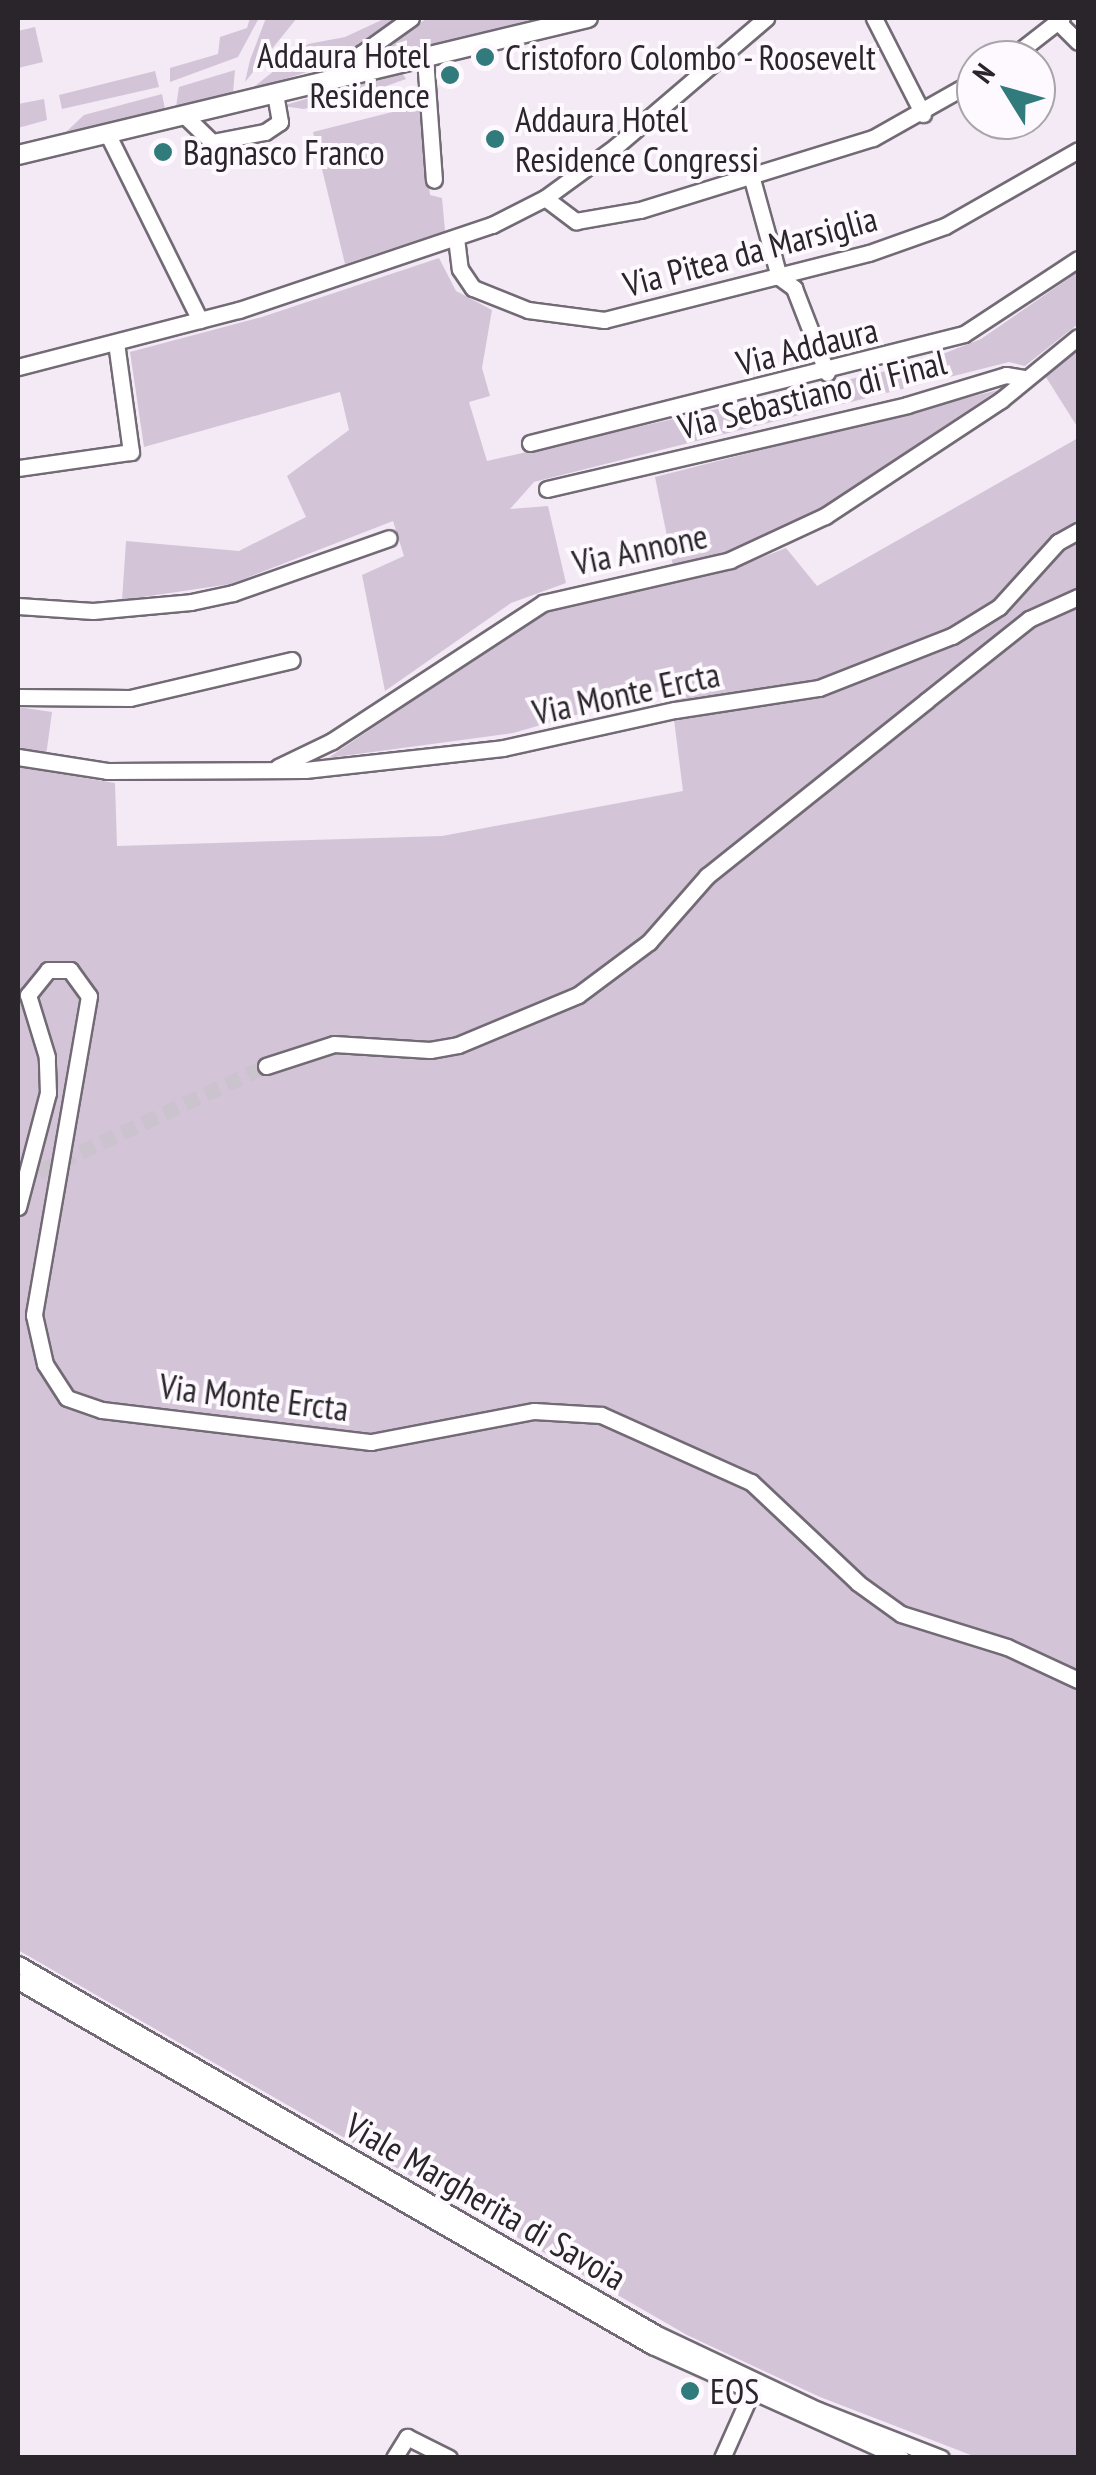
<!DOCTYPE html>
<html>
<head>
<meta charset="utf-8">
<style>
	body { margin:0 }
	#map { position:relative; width:1096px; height:2475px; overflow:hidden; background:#f3eaf6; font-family:"PT Sans Narrow",sans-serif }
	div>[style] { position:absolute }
	.green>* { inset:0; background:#d3c5d7 }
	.minor-tunnel>* { height:15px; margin-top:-7.5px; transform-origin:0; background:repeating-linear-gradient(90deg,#cbc3cd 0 15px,transparent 0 23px) }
	.roads { filter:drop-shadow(2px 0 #726a74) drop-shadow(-2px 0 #726a74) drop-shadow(0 2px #726a74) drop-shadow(0 -2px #726a74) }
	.minor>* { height:15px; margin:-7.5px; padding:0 7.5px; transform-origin:7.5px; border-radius:7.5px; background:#fff }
	.major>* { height:18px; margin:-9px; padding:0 9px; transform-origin:9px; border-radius:9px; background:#fff }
	.dots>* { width:28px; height:28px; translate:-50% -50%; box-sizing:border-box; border:5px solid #fdf9fe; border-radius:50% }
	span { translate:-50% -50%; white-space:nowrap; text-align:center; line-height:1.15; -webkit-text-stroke:8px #fdf9fe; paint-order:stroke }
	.poi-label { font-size:35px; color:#29252a }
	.right { translate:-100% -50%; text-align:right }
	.left { translate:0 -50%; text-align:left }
	.street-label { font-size:35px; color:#29252a }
	.frame { position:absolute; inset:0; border:20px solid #29252a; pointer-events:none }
	.north { position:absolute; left:956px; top:40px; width:100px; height:100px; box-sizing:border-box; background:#fdf9fe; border:2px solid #a8a4a9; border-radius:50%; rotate:307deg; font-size:28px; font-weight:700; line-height:40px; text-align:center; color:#29252a }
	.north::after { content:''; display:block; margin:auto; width:35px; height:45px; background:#327b7c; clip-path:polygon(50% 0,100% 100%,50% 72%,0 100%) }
</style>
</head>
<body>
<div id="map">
	<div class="green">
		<div style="clip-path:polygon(250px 18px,259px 18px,238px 57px,170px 82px,170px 68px,218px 54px,220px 37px,247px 28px)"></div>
		<div style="clip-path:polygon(266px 18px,297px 18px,245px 82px,250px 60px)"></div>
		<div style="clip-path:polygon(386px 18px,396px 18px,326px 66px,250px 90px,308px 44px,345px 37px)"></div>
		<div style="clip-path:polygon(428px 18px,537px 18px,372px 63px,372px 52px)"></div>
		<div style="clip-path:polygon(35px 27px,43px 62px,18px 68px,18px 31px)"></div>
		<div style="clip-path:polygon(235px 70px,233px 93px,176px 107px,179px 87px)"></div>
		<div style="clip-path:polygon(155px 71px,159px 87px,62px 109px,59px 95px)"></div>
		<div style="clip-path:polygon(401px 71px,406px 79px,358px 96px,304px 109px,282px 106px)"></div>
		<div style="clip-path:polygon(162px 94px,165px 109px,65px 133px,84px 115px)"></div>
		<div style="clip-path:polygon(44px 99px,47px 120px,18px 128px,18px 104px)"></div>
		<div style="clip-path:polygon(420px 105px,430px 195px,442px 198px,445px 231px,345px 264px,313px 132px)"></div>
		<div style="clip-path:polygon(439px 258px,456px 291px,492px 310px,482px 368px,490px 396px,469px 402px,487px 461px,917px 364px,981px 339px,1078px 272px,1078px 324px,1025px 366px,1009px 362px,534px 482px,510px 509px,548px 506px,566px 583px,511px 603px,385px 691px,362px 575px,404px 556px,393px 521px,231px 584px,122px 600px,126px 541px,239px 551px,306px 517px,287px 476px,349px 430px,340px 392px,144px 447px,130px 352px,262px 317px)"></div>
		<div style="clip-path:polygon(1078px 348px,1078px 428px,1044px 374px)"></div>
		<div style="clip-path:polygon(998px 390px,823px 507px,732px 550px,673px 566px,655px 477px)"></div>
		<div style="clip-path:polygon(1078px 438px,1078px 2457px,976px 2457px,820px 2397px,687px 2335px,18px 1950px,18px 767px,115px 783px,117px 846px,442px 836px,683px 791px,670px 688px,513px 733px,328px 758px,551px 608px,733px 569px,786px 548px,817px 586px)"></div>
		<div style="clip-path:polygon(18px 707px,52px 712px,46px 756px,18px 751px)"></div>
	</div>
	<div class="minor-tunnel">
		<div style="left:18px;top:1181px;width:273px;rotate:-24.9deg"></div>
	</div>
	<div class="roads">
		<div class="minor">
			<div style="left:874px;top:18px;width:108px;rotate:63deg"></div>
			<div style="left:1058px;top:22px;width:28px;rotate:45deg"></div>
			<div style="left:425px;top:58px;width:122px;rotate:85.8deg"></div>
			<div style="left:1008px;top:60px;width:68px;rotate:-37.9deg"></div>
			<div style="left:345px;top:77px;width:29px;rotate:-55deg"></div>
			<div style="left:362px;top:53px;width:60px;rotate:-35.5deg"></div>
			<div style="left:184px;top:115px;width:39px;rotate:44deg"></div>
			<div style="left:212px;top:142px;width:54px;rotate:-10.7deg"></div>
			<div style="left:265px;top:132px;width:18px;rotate:-34deg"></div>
			<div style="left:280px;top:122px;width:28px;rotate:-100deg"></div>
			<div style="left:107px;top:133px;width:209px;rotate:63.6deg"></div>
			<div style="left:752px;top:179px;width:102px;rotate:74.6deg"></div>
			<div style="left:779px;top:277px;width:19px;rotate:36deg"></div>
			<div style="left:794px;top:288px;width:91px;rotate:68.8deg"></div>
			<div style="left:545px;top:198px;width:39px;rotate:37deg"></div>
			<div style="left:576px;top:221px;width:65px;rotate:-9.8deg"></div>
			<div style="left:640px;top:210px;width:244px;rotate:-17.2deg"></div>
			<div style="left:873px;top:138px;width:118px;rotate:-29.4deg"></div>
			<div style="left:456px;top:238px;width:31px;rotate:83deg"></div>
			<div style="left:460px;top:269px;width:23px;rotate:56deg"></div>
			<div style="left:473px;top:288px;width:59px;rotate:21.8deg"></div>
			<div style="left:528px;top:310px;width:77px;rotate:7.5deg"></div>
			<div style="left:604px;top:320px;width:273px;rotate:-14.2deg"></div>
			<div style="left:869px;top:253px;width:81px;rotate:-19.6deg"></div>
			<div style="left:945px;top:226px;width:153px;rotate:-29.7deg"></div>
			<div style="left:18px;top:367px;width:228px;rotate:-14.5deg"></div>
			<div style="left:239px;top:310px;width:267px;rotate:-18.6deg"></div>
			<div style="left:492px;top:225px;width:59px;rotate:-27deg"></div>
			<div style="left:545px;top:198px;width:87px;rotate:-36.1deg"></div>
			<div style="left:615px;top:147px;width:199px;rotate:-40.5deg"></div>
			<div style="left:530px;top:443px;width:447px;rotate:-14.1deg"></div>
			<div style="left:964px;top:334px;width:136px;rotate:-33.3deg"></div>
			<div style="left:18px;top:468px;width:114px;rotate:-8.1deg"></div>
			<div style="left:131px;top:452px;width:110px;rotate:-97.8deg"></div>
			<div style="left:547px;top:489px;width:370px;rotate:-13.1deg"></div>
			<div style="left:907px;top:405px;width:103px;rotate:-16.9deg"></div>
			<div style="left:1006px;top:375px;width:18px;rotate:9deg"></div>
			<div style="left:18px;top:606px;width:75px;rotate:3.8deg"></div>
			<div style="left:93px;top:611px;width:98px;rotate:-5.2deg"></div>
			<div style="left:191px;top:602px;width:43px;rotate:-12.1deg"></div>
			<div style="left:233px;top:593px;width:165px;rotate:-19.4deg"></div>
			<div style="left:18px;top:697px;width:112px;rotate:0.5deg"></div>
			<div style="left:130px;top:698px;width:166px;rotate:-13.2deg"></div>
			<div style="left:18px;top:757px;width:90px;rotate:8.9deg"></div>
			<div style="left:107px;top:771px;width:198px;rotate:-0.3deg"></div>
			<div style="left:305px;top:770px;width:199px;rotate:-6.3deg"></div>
			<div style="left:503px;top:748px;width:176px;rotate:-12.5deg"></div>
			<div style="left:675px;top:710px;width:146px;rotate:-8.7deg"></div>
			<div style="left:819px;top:688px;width:143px;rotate:-21.4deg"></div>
			<div style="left:952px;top:636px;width:55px;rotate:-31.7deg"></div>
			<div style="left:999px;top:607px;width:88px;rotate:-47.8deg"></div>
			<div style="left:1058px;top:542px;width:23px;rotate:-29deg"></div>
			<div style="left:278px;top:767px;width:60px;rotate:-25.7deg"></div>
			<div style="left:332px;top:741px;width:252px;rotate:-33.2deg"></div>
			<div style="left:543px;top:603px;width:192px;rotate:-12.9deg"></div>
			<div style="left:730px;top:560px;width:105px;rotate:-24.9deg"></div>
			<div style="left:825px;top:516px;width:211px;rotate:-33.4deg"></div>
			<div style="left:1001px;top:400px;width:99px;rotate:-39.3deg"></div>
			<div style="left:266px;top:1066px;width:71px;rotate:-17.9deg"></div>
			<div style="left:334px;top:1044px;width:96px;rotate:3.6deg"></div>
			<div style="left:430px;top:1050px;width:28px;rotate:-10deg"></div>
			<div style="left:458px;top:1045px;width:130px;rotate:-22.6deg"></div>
			<div style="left:578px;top:995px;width:89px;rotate:-36.7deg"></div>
			<div style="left:649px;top:942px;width:88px;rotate:-48.7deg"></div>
			<div style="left:707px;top:876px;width:280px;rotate:-38.6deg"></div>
			<div style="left:926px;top:701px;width:132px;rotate:-38.5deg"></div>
			<div style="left:1029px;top:619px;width:54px;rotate:-24.2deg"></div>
			<div style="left:18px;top:1207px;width:118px;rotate:-75.3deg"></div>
			<div style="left:48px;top:1093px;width:36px;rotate:-92deg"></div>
			<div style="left:47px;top:1057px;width:65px;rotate:-107deg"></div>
			<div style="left:28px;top:995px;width:32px;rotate:-51deg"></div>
			<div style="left:48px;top:970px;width:22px"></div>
			<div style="left:70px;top:970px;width:32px;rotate:54deg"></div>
			<div style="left:89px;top:996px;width:324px;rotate:99.8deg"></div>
			<div style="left:34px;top:1315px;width:50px;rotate:77.3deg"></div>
			<div style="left:45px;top:1364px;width:40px;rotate:57.1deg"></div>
			<div style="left:67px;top:1398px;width:37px;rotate:19deg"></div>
			<div style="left:102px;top:1410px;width:271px;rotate:6.8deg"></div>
			<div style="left:371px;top:1442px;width:166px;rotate:-10.8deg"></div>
			<div style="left:534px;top:1411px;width:67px;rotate:3.4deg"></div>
			<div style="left:601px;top:1415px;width:164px;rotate:24.1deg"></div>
			<div style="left:751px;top:1482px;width:147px;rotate:43.3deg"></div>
			<div style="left:858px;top:1583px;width:53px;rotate:35.8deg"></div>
			<div style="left:901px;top:1614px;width:111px;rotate:17.3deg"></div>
			<div style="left:1007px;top:1647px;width:78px;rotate:24.9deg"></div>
			<div style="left:18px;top:1964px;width:738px;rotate:30.07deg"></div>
			<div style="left:657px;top:2334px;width:178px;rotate:25.3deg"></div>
			<div style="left:818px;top:2410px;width:132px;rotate:21.3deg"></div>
			<div style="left:18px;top:1981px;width:732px;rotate:29.93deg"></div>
			<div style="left:652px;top:2346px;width:273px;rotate:24.2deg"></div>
			<div style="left:394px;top:2458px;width:25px;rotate:-58deg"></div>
			<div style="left:407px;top:2437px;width:47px;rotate:26.6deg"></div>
			<div style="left:722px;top:2458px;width:69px;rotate:-66deg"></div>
		</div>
		<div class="major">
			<div style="left:18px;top:155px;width:586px;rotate:-13.51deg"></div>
		</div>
	</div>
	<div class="dots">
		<div style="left:485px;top:57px;background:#327b7c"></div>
		<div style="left:450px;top:75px;background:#327b7c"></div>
		<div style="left:495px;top:139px;background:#327b7c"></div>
		<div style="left:163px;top:152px;background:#327b7c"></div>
		<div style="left:690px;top:2391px;background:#327b7c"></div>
	</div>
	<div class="poi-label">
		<span class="right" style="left:430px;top:75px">Addaura Hotel<br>Residence</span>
		<span class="left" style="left:505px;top:57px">Cristoforo Colombo - Roosevelt</span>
		<span class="left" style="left:515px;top:139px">Addaura Hotel<br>Residence Congressi</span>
		<span class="left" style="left:183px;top:152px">Bagnasco Franco</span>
		<span class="left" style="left:710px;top:2391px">EOS</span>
	</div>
	<div class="street-label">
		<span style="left:750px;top:251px;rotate:-15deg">Via Pitea da Marsiglia</span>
		<span style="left:807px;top:346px;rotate:-14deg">Via Addaura</span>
		<span style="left:812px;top:394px;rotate:-14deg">Via Sebastiano di Final</span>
		<span style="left:640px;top:549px;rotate:-12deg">Via Annone</span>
		<span style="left:626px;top:693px;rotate:-12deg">Via Monte Ercta</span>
		<span style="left:254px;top:1397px;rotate:7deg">Via Monte Ercta</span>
		<span style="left:486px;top:2201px;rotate:30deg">Viale Margherita di Savoia</span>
	</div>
	<div class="frame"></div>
	<div class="north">N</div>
</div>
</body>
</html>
